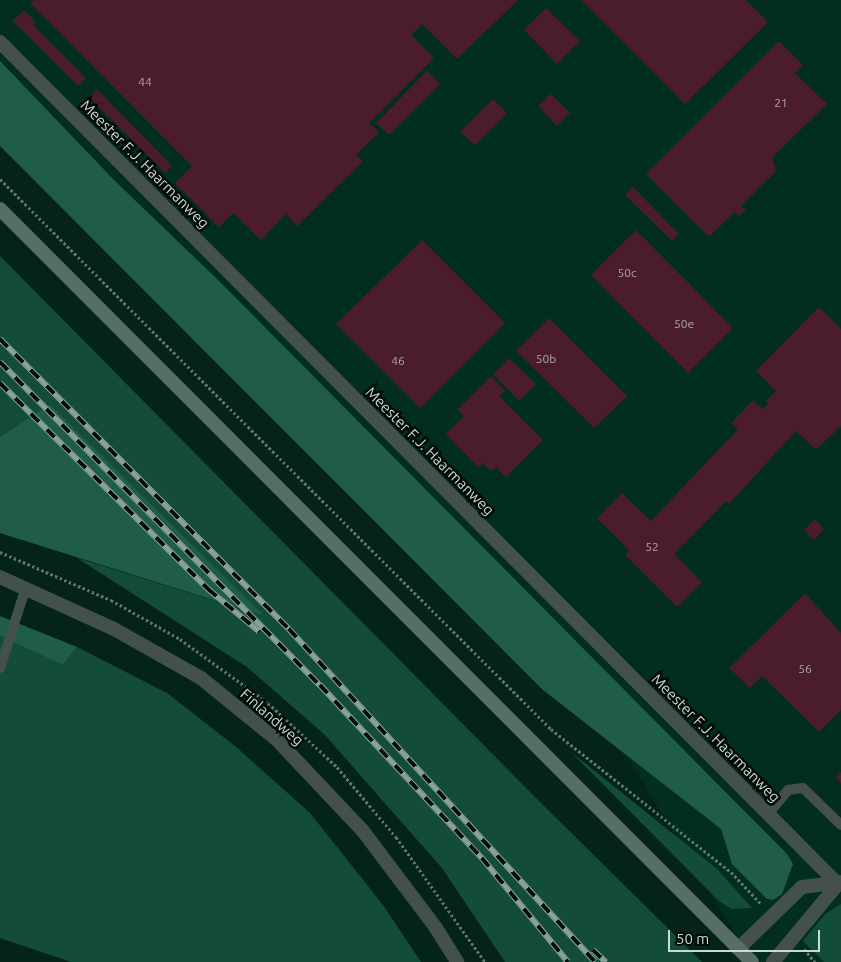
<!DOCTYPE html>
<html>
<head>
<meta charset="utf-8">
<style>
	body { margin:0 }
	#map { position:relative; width:841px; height:962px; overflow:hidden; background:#04241a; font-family:Ubuntu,sans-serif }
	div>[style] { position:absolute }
	.built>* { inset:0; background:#012e20 }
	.green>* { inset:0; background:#134d3a }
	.forest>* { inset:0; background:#205d48 }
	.building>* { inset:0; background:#4b1d2b }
	.path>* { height:3px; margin-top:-1.5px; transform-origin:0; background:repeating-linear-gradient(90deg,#5e776e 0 2.5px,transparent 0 5px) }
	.service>* { height:10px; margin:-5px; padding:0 5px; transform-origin:5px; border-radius:5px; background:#44514b }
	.minor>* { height:14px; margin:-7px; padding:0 7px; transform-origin:7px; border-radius:7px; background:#44514b }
	.tertiary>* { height:14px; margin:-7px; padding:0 7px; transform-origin:7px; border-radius:7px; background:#44514b }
	.secondary>* { height:14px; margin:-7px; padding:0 7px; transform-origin:7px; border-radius:7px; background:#586e64 }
	.rail>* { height:5.5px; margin-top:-2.75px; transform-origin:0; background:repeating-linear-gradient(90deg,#020b06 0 11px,#8ca299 0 22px); box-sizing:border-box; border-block:1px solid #8ca299 }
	span { translate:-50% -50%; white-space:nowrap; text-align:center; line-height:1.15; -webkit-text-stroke:5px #020b06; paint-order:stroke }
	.number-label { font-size:12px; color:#aaaba8 }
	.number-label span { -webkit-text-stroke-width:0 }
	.street-label { font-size:15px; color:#c9dad2 }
	.scale { position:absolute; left:668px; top:930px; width:152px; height:22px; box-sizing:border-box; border:2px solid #c9dad2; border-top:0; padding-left:6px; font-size:15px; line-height:18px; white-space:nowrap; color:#c9dad2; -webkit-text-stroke:4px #020b06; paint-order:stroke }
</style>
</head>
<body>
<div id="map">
	<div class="built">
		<div style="clip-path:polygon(0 0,841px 0,841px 962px,752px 962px,587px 690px,0 95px)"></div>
	</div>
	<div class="green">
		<div style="clip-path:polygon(0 256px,538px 800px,702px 962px,505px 962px,442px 868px,324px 734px,247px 667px,77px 558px,263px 616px,50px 404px,0 437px)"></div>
		<div style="clip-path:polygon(0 636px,63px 665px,77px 647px,167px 693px,235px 746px,310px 813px,383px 905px,421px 962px,71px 962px,0 938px)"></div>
		<div style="clip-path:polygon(571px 752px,717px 869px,752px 908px,732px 909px,719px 901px)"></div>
		<div style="clip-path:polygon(841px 904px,841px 962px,824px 962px,803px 941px,825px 914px)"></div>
	</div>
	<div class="forest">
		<div style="clip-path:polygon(0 61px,115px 181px,217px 279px,787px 854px,793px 864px,782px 894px,773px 900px,767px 899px,732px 864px,721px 829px,543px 690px,0 146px)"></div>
		<div style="clip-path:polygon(50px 404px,264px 616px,0 533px,0 437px)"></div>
		<div style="clip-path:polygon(0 616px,77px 647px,63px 665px,0 636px)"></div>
	</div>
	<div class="building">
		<div style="clip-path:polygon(34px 0,518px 0,457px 59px,422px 24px,411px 35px,434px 58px,369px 123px,379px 132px,356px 155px,363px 161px,297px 226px,286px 214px,261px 240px,233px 213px,219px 227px,175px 183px,192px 166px,30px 3px)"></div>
		<div style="clip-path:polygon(581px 0,746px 0,768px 22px,685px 104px)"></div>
		<div style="clip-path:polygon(546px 8px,580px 41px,557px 64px,524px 30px)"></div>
		<div style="clip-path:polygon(24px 10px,36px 22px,33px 25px,86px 78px,78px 86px,13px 21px)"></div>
		<div style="clip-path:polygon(779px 41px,803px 65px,795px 73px,827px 104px,772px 158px,776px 171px,741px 206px,746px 210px,739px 216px,735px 212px,709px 237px,646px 174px)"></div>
		<div style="clip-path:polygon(427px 71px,440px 84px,389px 135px,376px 123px)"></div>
		<div style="clip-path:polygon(97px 89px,172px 166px,165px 173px,89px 97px)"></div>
		<div style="clip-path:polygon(551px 94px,570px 113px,557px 126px,538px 106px)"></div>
		<div style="clip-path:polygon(493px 99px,507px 113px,475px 145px,460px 132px)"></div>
		<div style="clip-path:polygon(633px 187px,679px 234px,672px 241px,625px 195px)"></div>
		<div style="clip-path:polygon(636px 230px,733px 328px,688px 373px,591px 275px)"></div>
		<div style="clip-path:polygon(422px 240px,505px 323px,420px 408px,336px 324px)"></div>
		<div style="clip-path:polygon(819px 307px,841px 329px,841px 426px,816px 450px,796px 431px,729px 504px,726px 501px,674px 554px,702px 582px,677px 607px,625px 555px,629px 550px,597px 518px,622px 493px,651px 521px,738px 429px,731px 423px,753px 400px,763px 409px,768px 404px,766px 401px,776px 391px,756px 371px)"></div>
		<div style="clip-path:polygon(549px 318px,627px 396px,594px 428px,516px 351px)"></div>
		<div style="clip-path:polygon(509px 358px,536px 384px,519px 401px,493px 374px)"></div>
		<div style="clip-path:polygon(491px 376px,505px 391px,499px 396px,543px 440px,506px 477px,496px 467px,491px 471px,483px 463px,479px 468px,446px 434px,464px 416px,457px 410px)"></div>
		<div style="clip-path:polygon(815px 519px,824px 529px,814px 540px,804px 530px)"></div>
		<div style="clip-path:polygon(805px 593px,841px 633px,841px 710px,819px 732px,762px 676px,750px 688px,729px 668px)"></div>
		<div style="clip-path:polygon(841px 772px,841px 783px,835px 778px)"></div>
	</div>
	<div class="path">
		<div style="left:0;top:179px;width:779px;rotate:44.95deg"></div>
		<div style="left:551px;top:729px;width:230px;rotate:38.5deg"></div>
		<div style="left:731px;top:872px;width:45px;rotate:46.8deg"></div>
		<div style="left:0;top:552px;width:121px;rotate:23.4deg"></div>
		<div style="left:111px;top:600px;width:79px;rotate:29.5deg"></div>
		<div style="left:180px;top:639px;width:109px;rotate:36deg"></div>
		<div style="left:268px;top:703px;width:94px;rotate:42.8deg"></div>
		<div style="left:337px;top:767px;width:92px;rotate:49.9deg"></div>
		<div style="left:396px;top:837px;width:153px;rotate:54.5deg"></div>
		<div style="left:804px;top:949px;width:17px;rotate:50deg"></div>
	</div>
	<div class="service">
		<div style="left:0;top:668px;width:85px;rotate:-72.2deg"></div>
		<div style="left:768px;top:814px;width:31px;rotate:-50deg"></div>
		<div style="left:788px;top:790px;width:15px;rotate:-8deg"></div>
		<div style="left:803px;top:788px;width:53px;rotate:44.2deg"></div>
	</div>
	<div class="minor">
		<div style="left:0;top:42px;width:1188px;rotate:45.14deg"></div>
		<div style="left:738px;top:949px;width:89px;rotate:-44.1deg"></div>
		<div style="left:802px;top:887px;width:39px;rotate:-7deg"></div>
		<div style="left:773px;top:962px;width:102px;rotate:-50.2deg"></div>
	</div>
	<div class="tertiary">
		<div style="left:0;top:577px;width:125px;rotate:24.5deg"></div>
		<div style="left:114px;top:629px;width:100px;rotate:29.4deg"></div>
		<div style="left:201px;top:678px;width:98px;rotate:39.2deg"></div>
		<div style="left:277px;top:740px;width:125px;rotate:46.6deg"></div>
		<div style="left:363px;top:831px;width:121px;rotate:53deg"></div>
		<div style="left:436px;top:928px;width:40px;rotate:58deg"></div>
	</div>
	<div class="secondary">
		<div style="left:0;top:209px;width:1064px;rotate:45.04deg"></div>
	</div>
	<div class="rail">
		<div style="left:0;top:339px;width:409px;rotate:45.1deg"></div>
		<div style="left:289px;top:629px;width:452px;rotate:47.4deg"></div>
		<div style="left:0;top:362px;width:455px;rotate:45.3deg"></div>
		<div style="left:320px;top:685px;width:237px;rotate:46.9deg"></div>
		<div style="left:482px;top:858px;width:135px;rotate:50.4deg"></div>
		<div style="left:0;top:383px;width:293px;rotate:44.7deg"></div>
		<div style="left:208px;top:589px;width:67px;rotate:39.6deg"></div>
		<div style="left:593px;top:950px;width:18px;rotate:43deg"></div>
	</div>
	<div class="number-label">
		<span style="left:145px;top:82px">44</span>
		<span style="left:781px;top:103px">21</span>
		<span style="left:627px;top:273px">50c</span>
		<span style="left:684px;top:324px">50e</span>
		<span style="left:546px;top:359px">50b</span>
		<span style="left:398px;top:361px">46</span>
		<span style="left:652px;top:547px">52</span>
		<span style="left:805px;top:669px">56</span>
	</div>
	<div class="street-label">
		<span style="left:145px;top:164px;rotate:45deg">Meester F.J. Haarmanweg</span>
		<span style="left:430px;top:451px;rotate:45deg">Meester F.J. Haarmanweg</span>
		<span style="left:272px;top:717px;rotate:41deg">Finlandweg</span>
		<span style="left:716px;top:738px;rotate:45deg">Meester F.J. Haarmanweg</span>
	</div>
	<div class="scale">50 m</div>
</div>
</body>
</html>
